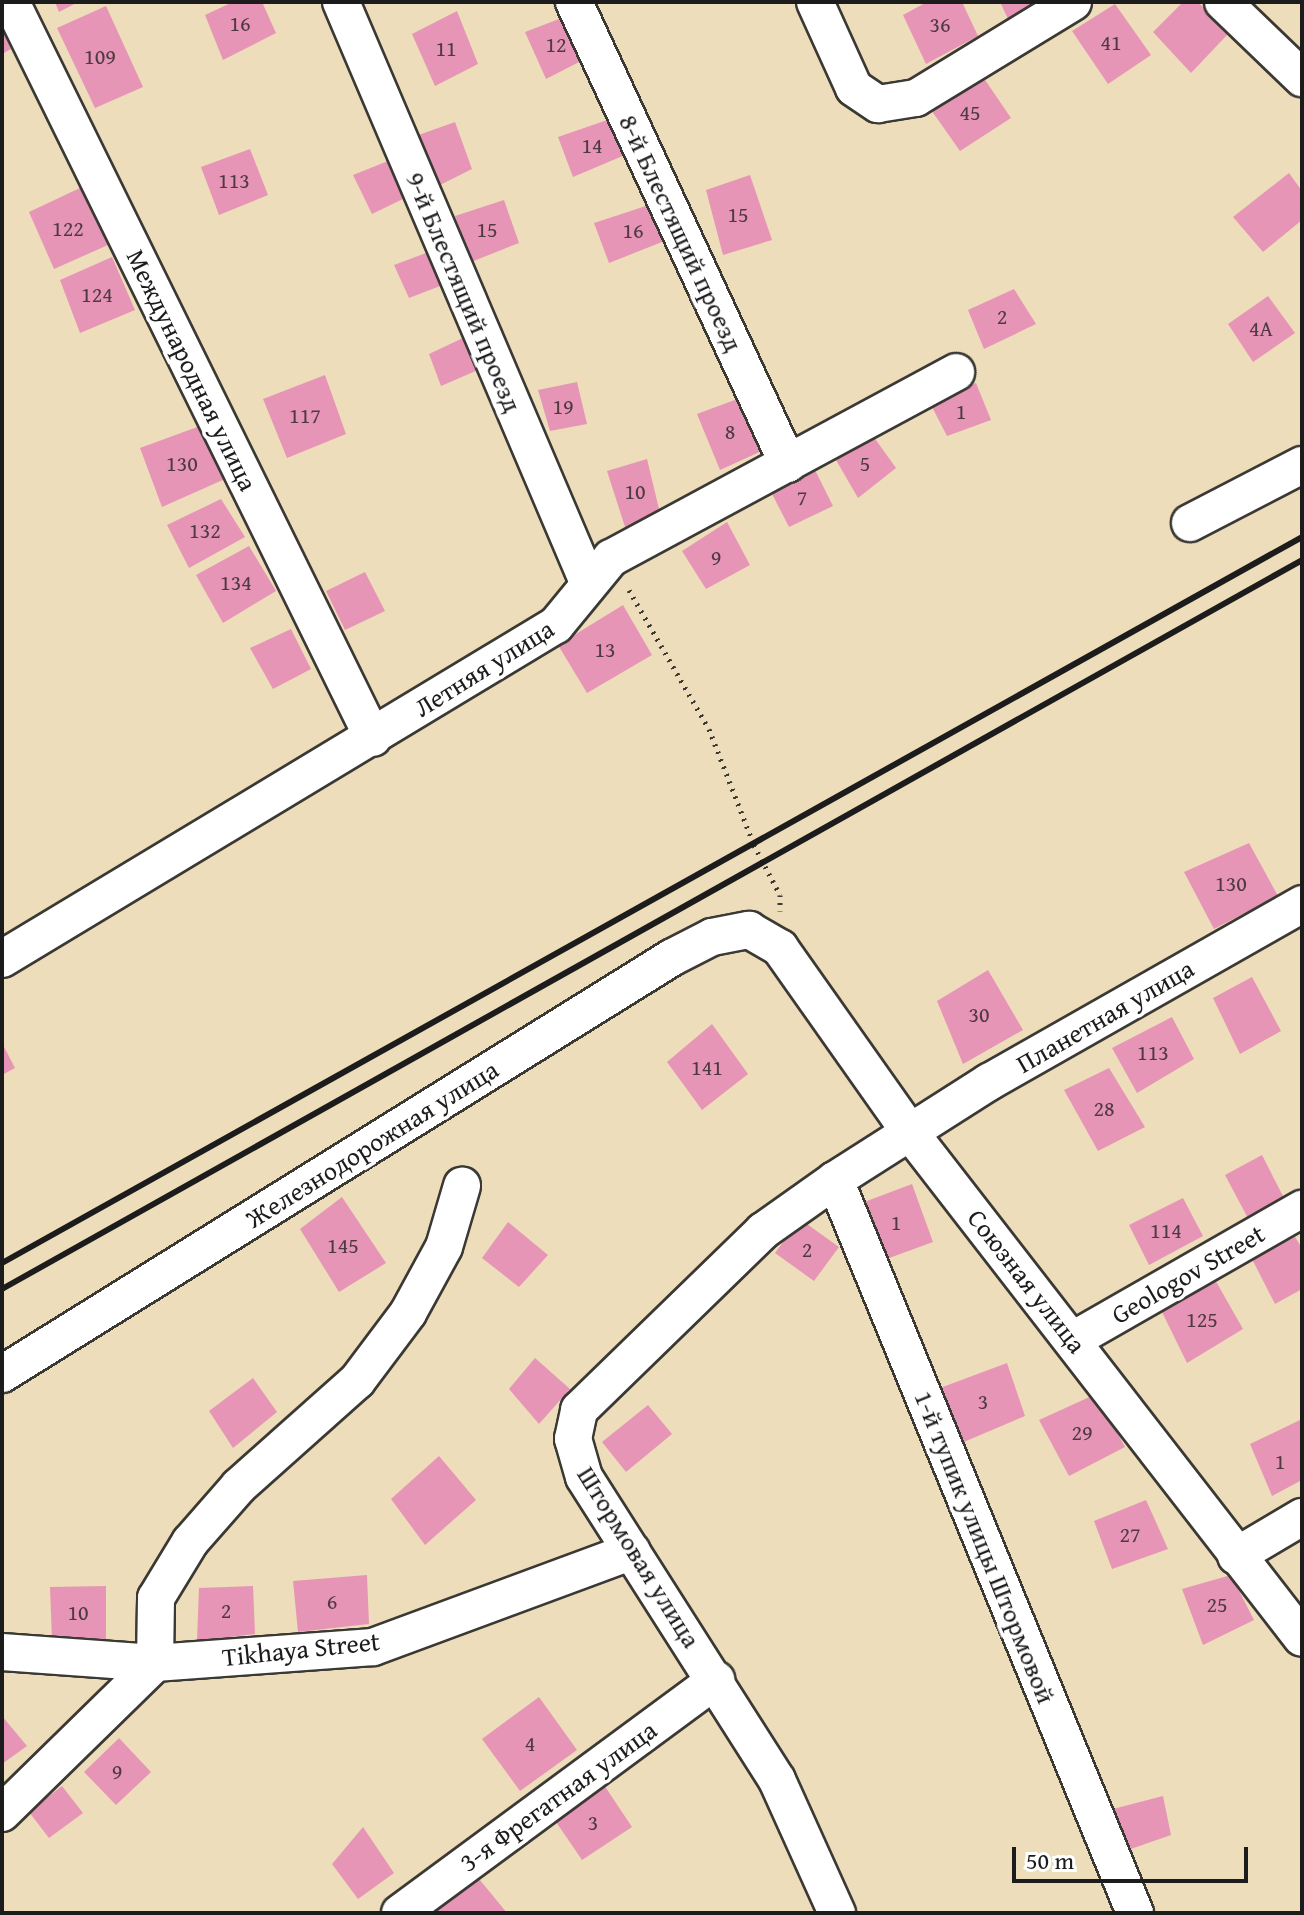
<!DOCTYPE html>
<html>
<head>
<meta charset="utf-8">
<style>
	body { margin:0 }
	#map { position:relative; width:1304px; height:1915px; overflow:hidden; background:#edddbb; font-family:"Gentium Book Plus",serif }
	div>[style] { position:absolute }
	.building>* { inset:0; background:#e795b6 }
	.path>* { height:5px; margin-top:-2.5px; transform-origin:0; background:repeating-linear-gradient(90deg,#3b3934 0 2px,transparent 0 8px) }
	.roads { filter:drop-shadow(2px 0 #3b3934) drop-shadow(-2px 0 #3b3934) drop-shadow(0 2px #3b3934) drop-shadow(0 -2px #3b3934) }
	.minor>* { height:36px; margin:-18px; padding:0 18px; transform-origin:18px; border-radius:18px; background:#fff }
	.rail>* { height:6px; margin:-3px; padding:0 3px; transform-origin:3px; border-radius:3px; background:#1c1c1c }
	span { translate:-50% -50%; white-space:nowrap; text-align:center; line-height:1.15; -webkit-text-stroke:7px #fff; paint-order:stroke }
	.number-label { font-size:22px; color:#4f3a42 }
	.number-label span { -webkit-text-stroke-width:0 }
	.street-label { font-size:26px; color:#1c1c1c }
	.frame { position:absolute; inset:0; border:4px solid #1c1c1c; pointer-events:none }
	.scale { position:absolute; left:1012px; top:1847px; width:236px; height:36px; box-sizing:border-box; border:4px solid #1c1c1c; border-top:0; padding-left:10px; font-size:24px; line-height:28px; white-space:nowrap; color:#1c1c1c; -webkit-text-stroke:6px #fff; paint-order:stroke }
</style>
</head>
<body>
<div id="map">
	<div class="building">
		<div style="clip-path:polygon(55px 2px,78px 2px,59px 12px)"></div>
		<div style="clip-path:polygon(233px 2px,262px 2px,276px 33px,223px 60px,205px 15px)"></div>
		<div style="clip-path:polygon(927px 2px,962px 2px,978px 36px,926px 64px,903px 15px)"></div>
		<div style="clip-path:polygon(1000px 2px,1039px 2px,1009px 21px)"></div>
		<div style="clip-path:polygon(1183px 2px,1198px 2px,1228px 34px,1191px 73px,1153px 32px)"></div>
		<div style="clip-path:polygon(1115px 4px,1151px 55px,1108px 84px,1072px 31px)"></div>
		<div style="clip-path:polygon(106px 6px,143px 87px,95px 108px,57px 28px)"></div>
		<div style="clip-path:polygon(457px 11px,478px 64px,435px 86px,412px 34px)"></div>
		<div style="clip-path:polygon(567px 16px,587px 58px,546px 79px,525px 32px)"></div>
		<div style="clip-path:polygon(2px 27px,11px 49px,2px 54px)"></div>
		<div style="clip-path:polygon(981px 74px,1011px 118px,960px 151px,929px 107px)"></div>
		<div style="clip-path:polygon(613px 118px,625px 155px,573px 177px,558px 137px)"></div>
		<div style="clip-path:polygon(455px 122px,472px 169px,434px 188px,413px 137px)"></div>
		<div style="clip-path:polygon(250px 149px,268px 195px,219px 215px,201px 167px)"></div>
		<div style="clip-path:polygon(388px 161px,407px 197px,372px 214px,353px 175px)"></div>
		<div style="clip-path:polygon(1289px 173px,1302px 191px,1302px 220px,1263px 252px,1233px 217px)"></div>
		<div style="clip-path:polygon(750px 175px,772px 240px,723px 255px,706px 190px)"></div>
		<div style="clip-path:polygon(82px 187px,108px 245px,54px 269px,29px 212px)"></div>
		<div style="clip-path:polygon(504px 200px,519px 243px,471px 262px,455px 216px)"></div>
		<div style="clip-path:polygon(658px 202px,672px 238px,609px 263px,594px 223px)"></div>
		<div style="clip-path:polygon(434px 250px,448px 283px,409px 298px,394px 265px)"></div>
		<div style="clip-path:polygon(112px 257px,135px 310px,80px 333px,60px 280px)"></div>
		<div style="clip-path:polygon(1014px 289px,1036px 324px,984px 349px,968px 310px)"></div>
		<div style="clip-path:polygon(1268px 296px,1295px 333px,1253px 362px,1228px 324px)"></div>
		<div style="clip-path:polygon(465px 337px,478px 370px,441px 386px,429px 354px)"></div>
		<div style="clip-path:polygon(325px 375px,346px 434px,287px 458px,263px 399px)"></div>
		<div style="clip-path:polygon(577px 382px,587px 424px,550px 431px,538px 390px)"></div>
		<div style="clip-path:polygon(976px 383px,991px 420px,947px 436px,930px 403px)"></div>
		<div style="clip-path:polygon(740px 398px,764px 450px,720px 470px,697px 414px)"></div>
		<div style="clip-path:polygon(200px 426px,225px 479px,162px 507px,140px 448px)"></div>
		<div style="clip-path:polygon(873px 436px,896px 468px,858px 498px,836px 460px)"></div>
		<div style="clip-path:polygon(647px 459px,660px 513px,626px 530px,607px 471px)"></div>
		<div style="clip-path:polygon(815px 470px,833px 506px,789px 527px,770px 490px)"></div>
		<div style="clip-path:polygon(221px 499px,245px 537px,189px 568px,167px 525px)"></div>
		<div style="clip-path:polygon(727px 522px,750px 565px,706px 589px,682px 551px)"></div>
		<div style="clip-path:polygon(249px 546px,276px 591px,223px 623px,196px 575px)"></div>
		<div style="clip-path:polygon(365px 572px,385px 611px,345px 630px,326px 591px)"></div>
		<div style="clip-path:polygon(623px 605px,652px 655px,587px 693px,558px 645px)"></div>
		<div style="clip-path:polygon(291px 629px,311px 669px,273px 689px,250px 648px)"></div>
		<div style="clip-path:polygon(1249px 843px,1278px 896px,1214px 929px,1184px 872px)"></div>
		<div style="clip-path:polygon(988px 970px,1023px 1030px,963px 1064px,937px 1001px)"></div>
		<div style="clip-path:polygon(1252px 977px,1281px 1031px,1240px 1054px,1213px 998px)"></div>
		<div style="clip-path:polygon(1172px 1017px,1194px 1059px,1137px 1093px,1112px 1048px)"></div>
		<div style="clip-path:polygon(712px 1024px,748px 1074px,702px 1110px,667px 1062px)"></div>
		<div style="clip-path:polygon(2px 1043px,15px 1068px,2px 1075px)"></div>
		<div style="clip-path:polygon(1109px 1068px,1145px 1127px,1098px 1151px,1064px 1090px)"></div>
		<div style="clip-path:polygon(1262px 1155px,1286px 1202px,1251px 1224px,1225px 1175px)"></div>
		<div style="clip-path:polygon(912px 1184px,933px 1242px,881px 1261px,859px 1204px)"></div>
		<div style="clip-path:polygon(342px 1197px,386px 1263px,339px 1292px,300px 1229px)"></div>
		<div style="clip-path:polygon(1183px 1198px,1203px 1236px,1149px 1265px,1129px 1225px)"></div>
		<div style="clip-path:polygon(800px 1219px,839px 1247px,814px 1281px,775px 1253px)"></div>
		<div style="clip-path:polygon(508px 1222px,548px 1255px,519px 1287px,482px 1258px)"></div>
		<div style="clip-path:polygon(1295px 1237px,1302px 1248px,1302px 1289px,1275px 1304px,1252px 1259px)"></div>
		<div style="clip-path:polygon(1214px 1278px,1243px 1329px,1187px 1363px,1161px 1310px)"></div>
		<div style="clip-path:polygon(535px 1358px,570px 1389px,539px 1424px,509px 1389px)"></div>
		<div style="clip-path:polygon(1007px 1363px,1025px 1416px,959px 1444px,940px 1388px)"></div>
		<div style="clip-path:polygon(253px 1378px,277px 1412px,233px 1448px,209px 1411px)"></div>
		<div style="clip-path:polygon(1096px 1394px,1125px 1447px,1069px 1476px,1039px 1420px)"></div>
		<div style="clip-path:polygon(648px 1405px,672px 1434px,626px 1472px,602px 1442px)"></div>
		<div style="clip-path:polygon(1300px 1420px,1302px 1480px,1272px 1496px,1250px 1444px)"></div>
		<div style="clip-path:polygon(439px 1456px,476px 1500px,425px 1545px,391px 1499px)"></div>
		<div style="clip-path:polygon(1146px 1500px,1168px 1549px,1112px 1569px,1094px 1521px)"></div>
		<div style="clip-path:polygon(367px 1575px,369px 1624px,298px 1632px,293px 1581px)"></div>
		<div style="clip-path:polygon(1231px 1575px,1254px 1620px,1203px 1645px,1182px 1589px)"></div>
		<div style="clip-path:polygon(106px 1586px,106px 1642px,52px 1640px,50px 1587px)"></div>
		<div style="clip-path:polygon(253px 1586px,255px 1634px,197px 1641px,199px 1588px)"></div>
		<div style="clip-path:polygon(539px 1697px,577px 1750px,520px 1791px,482px 1739px)"></div>
		<div style="clip-path:polygon(2px 1716px,27px 1746px,2px 1764px)"></div>
		<div style="clip-path:polygon(119px 1738px,151px 1772px,116px 1805px,84px 1772px)"></div>
		<div style="clip-path:polygon(604px 1785px,632px 1827px,582px 1860px,554px 1819px)"></div>
		<div style="clip-path:polygon(62px 1786px,83px 1813px,49px 1838px,29px 1812px)"></div>
		<div style="clip-path:polygon(1163px 1796px,1171px 1835px,1125px 1851px,1113px 1809px)"></div>
		<div style="clip-path:polygon(363px 1827px,394px 1873px,358px 1899px,332px 1864px)"></div>
		<div style="clip-path:polygon(475px 1874px,507px 1913px,422px 1913px)"></div>
	</div>
	<div class="path">
		<div style="left:629px;top:590px;width:160px;rotate:60.1deg"></div>
		<div style="left:709px;top:729px;width:124px;rotate:68.8deg"></div>
		<div style="left:754px;top:845px;width:56px;rotate:62.5deg"></div>
		<div style="left:780px;top:895px;width:16px;rotate:90deg"></div>
	</div>
	<div class="roads">
		<div class="minor">
			<div style="left:11px;top:2px;width:820px;rotate:63.81deg"></div>
			<div style="left:341px;top:2px;width:630px;rotate:66.93deg"></div>
			<div style="left:574px;top:2px;width:509px;rotate:65.15deg"></div>
			<div style="left:815px;top:2px;width:94px;rotate:65.6deg"></div>
			<div style="left:854px;top:88px;width:29px;rotate:34deg"></div>
			<div style="left:878px;top:104px;width:38px;rotate:-9deg"></div>
			<div style="left:916px;top:98px;width:184px;rotate:-31.4deg"></div>
			<div style="left:1223px;top:2px;width:110px;rotate:43.9deg"></div>
			<div style="left:1190px;top:523px;width:126px;rotate:-27.4deg"></div>
			<div style="left:2px;top:959px;width:647px;rotate:-31.09deg"></div>
			<div style="left:556px;top:625px;width:87px;rotate:-50.6deg"></div>
			<div style="left:611px;top:558px;width:392px;rotate:-28.3deg"></div>
			<div style="left:835px;top:1180px;width:792px;rotate:67.74deg"></div>
			<div style="left:1073px;top:1340px;width:264px;rotate:-29.8deg"></div>
			<div style="left:2px;top:1374px;width:788px;rotate:-31.87deg"></div>
			<div style="left:671px;top:958px;width:46px;rotate:-27.1deg"></div>
			<div style="left:712px;top:937px;width:38px;rotate:-11deg"></div>
			<div style="left:749px;top:930px;width:36px;rotate:30deg"></div>
			<div style="left:780px;top:948px;width:229px;rotate:54.8deg"></div>
			<div style="left:912px;top:1135px;width:636px;rotate:52.21deg"></div>
			<div style="left:1236px;top:1556px;width:77px;rotate:-30.6deg"></div>
			<div style="left:2px;top:1652px;width:153px;rotate:4.1deg"></div>
			<div style="left:155px;top:1663px;width:219px;rotate:-4.2deg"></div>
			<div style="left:373px;top:1647px;width:276px;rotate:-20.3deg"></div>
			<div style="left:2px;top:1813px;width:214px;rotate:-44.4deg"></div>
			<div style="left:155px;top:1663px;width:65px;rotate:-89.1deg"></div>
			<div style="left:156px;top:1598px;width:66px;rotate:-58.7deg"></div>
			<div style="left:190px;top:1542px;width:74px;rotate:-48.8deg"></div>
			<div style="left:239px;top:1486px;width:158px;rotate:-41.7deg"></div>
			<div style="left:357px;top:1381px;width:85px;rotate:-53.1deg"></div>
			<div style="left:408px;top:1313px;width:75px;rotate:-61.4deg"></div>
			<div style="left:444px;top:1247px;width:64px;rotate:-73.6deg"></div>
			<div style="left:400px;top:1913px;width:393px;rotate:-36.4deg"></div>
			<div style="left:837px;top:1913px;width:146px;rotate:-114.3deg"></div>
			<div style="left:777px;top:1780px;width:359px;rotate:-122.5deg"></div>
			<div style="left:584px;top:1477px;width:40px;rotate:-106deg"></div>
			<div style="left:573px;top:1439px;width:30px;rotate:-78deg"></div>
			<div style="left:579px;top:1410px;width:257px;rotate:-44.2deg"></div>
			<div style="left:763px;top:1231px;width:88px;rotate:-35.3deg"></div>
			<div style="left:835px;top:1180px;width:183px;rotate:-32.5deg"></div>
			<div style="left:989px;top:1082px;width:360px;rotate:-29.6deg"></div>
		</div>
	</div>
	<div class="rail">
		<div style="left:2px;top:1263px;width:1489px;rotate:-29.18deg"></div>
		<div style="left:2px;top:1289px;width:1490px;rotate:-29.28deg"></div>
	</div>
	<div class="number-label">
		<span style="left:240px;top:24px">16</span>
		<span style="left:940px;top:25px">36</span>
		<span style="left:1111px;top:43px">41</span>
		<span style="left:556px;top:45px">12</span>
		<span style="left:446px;top:49px">11</span>
		<span style="left:100px;top:57px">109</span>
		<span style="left:970px;top:113px">45</span>
		<span style="left:592px;top:146px">14</span>
		<span style="left:234px;top:181px">113</span>
		<span style="left:738px;top:215px">15</span>
		<span style="left:68px;top:229px">122</span>
		<span style="left:487px;top:230px">15</span>
		<span style="left:633px;top:231px">16</span>
		<span style="left:97px;top:295px">124</span>
		<span style="left:1002px;top:317px">2</span>
		<span style="left:1261px;top:329px">4А</span>
		<span style="left:563px;top:407px">19</span>
		<span style="left:961px;top:412px">1</span>
		<span style="left:305px;top:416px">117</span>
		<span style="left:730px;top:432px">8</span>
		<span style="left:182px;top:464px">130</span>
		<span style="left:865px;top:464px">5</span>
		<span style="left:635px;top:492px">10</span>
		<span style="left:802px;top:498px">7</span>
		<span style="left:205px;top:531px">132</span>
		<span style="left:716px;top:558px">9</span>
		<span style="left:236px;top:583px">134</span>
		<span style="left:605px;top:650px">13</span>
		<span style="left:1231px;top:884px">130</span>
		<span style="left:979px;top:1015px">30</span>
		<span style="left:1153px;top:1053px">113</span>
		<span style="left:707px;top:1068px">141</span>
		<span style="left:1104px;top:1109px">28</span>
		<span style="left:896px;top:1223px">1</span>
		<span style="left:1166px;top:1231px">114</span>
		<span style="left:343px;top:1246px">145</span>
		<span style="left:807px;top:1250px">2</span>
		<span style="left:1202px;top:1320px">125</span>
		<span style="left:983px;top:1402px">3</span>
		<span style="left:1082px;top:1433px">29</span>
		<span style="left:1280px;top:1462px">1</span>
		<span style="left:1130px;top:1535px">27</span>
		<span style="left:332px;top:1602px">6</span>
		<span style="left:1217px;top:1605px">25</span>
		<span style="left:226px;top:1611px">2</span>
		<span style="left:78px;top:1613px">10</span>
		<span style="left:530px;top:1744px">4</span>
		<span style="left:117px;top:1772px">9</span>
		<span style="left:593px;top:1823px">3</span>
	</div>
	<div class="street-label">
		<span style="left:681px;top:233px;rotate:65deg">8-й Блестящий проезд</span>
		<span style="left:464px;top:292px;rotate:67deg">9-й Блестящий проезд</span>
		<span style="left:192px;top:370px;rotate:64deg">Международная улица</span>
		<span style="left:484px;top:668px;rotate:-32deg">Летняя улица</span>
		<span style="left:1105px;top:1016px;rotate:-30deg">Планетная улица</span>
		<span style="left:372px;top:1144px;rotate:-32deg">Железнодорожная улица</span>
		<span style="left:1188px;top:1274px;rotate:-30deg">Geologov Street</span>
		<span style="left:1027px;top:1281px;rotate:52deg">Союзная улица</span>
		<span style="left:985px;top:1547px;rotate:68deg">1-й тупик улицы Штормовой</span>
		<span style="left:639px;top:1557px;rotate:58deg">Штормовая улица</span>
		<span style="left:301px;top:1649px;rotate:-6deg">Tikhaya Street</span>
		<span style="left:558px;top:1796px;rotate:-36deg">3-я Фрегатная улица</span>
	</div>
	<div class="frame"></div>
	<div class="scale">50 m</div>
</div>
</body>
</html>
